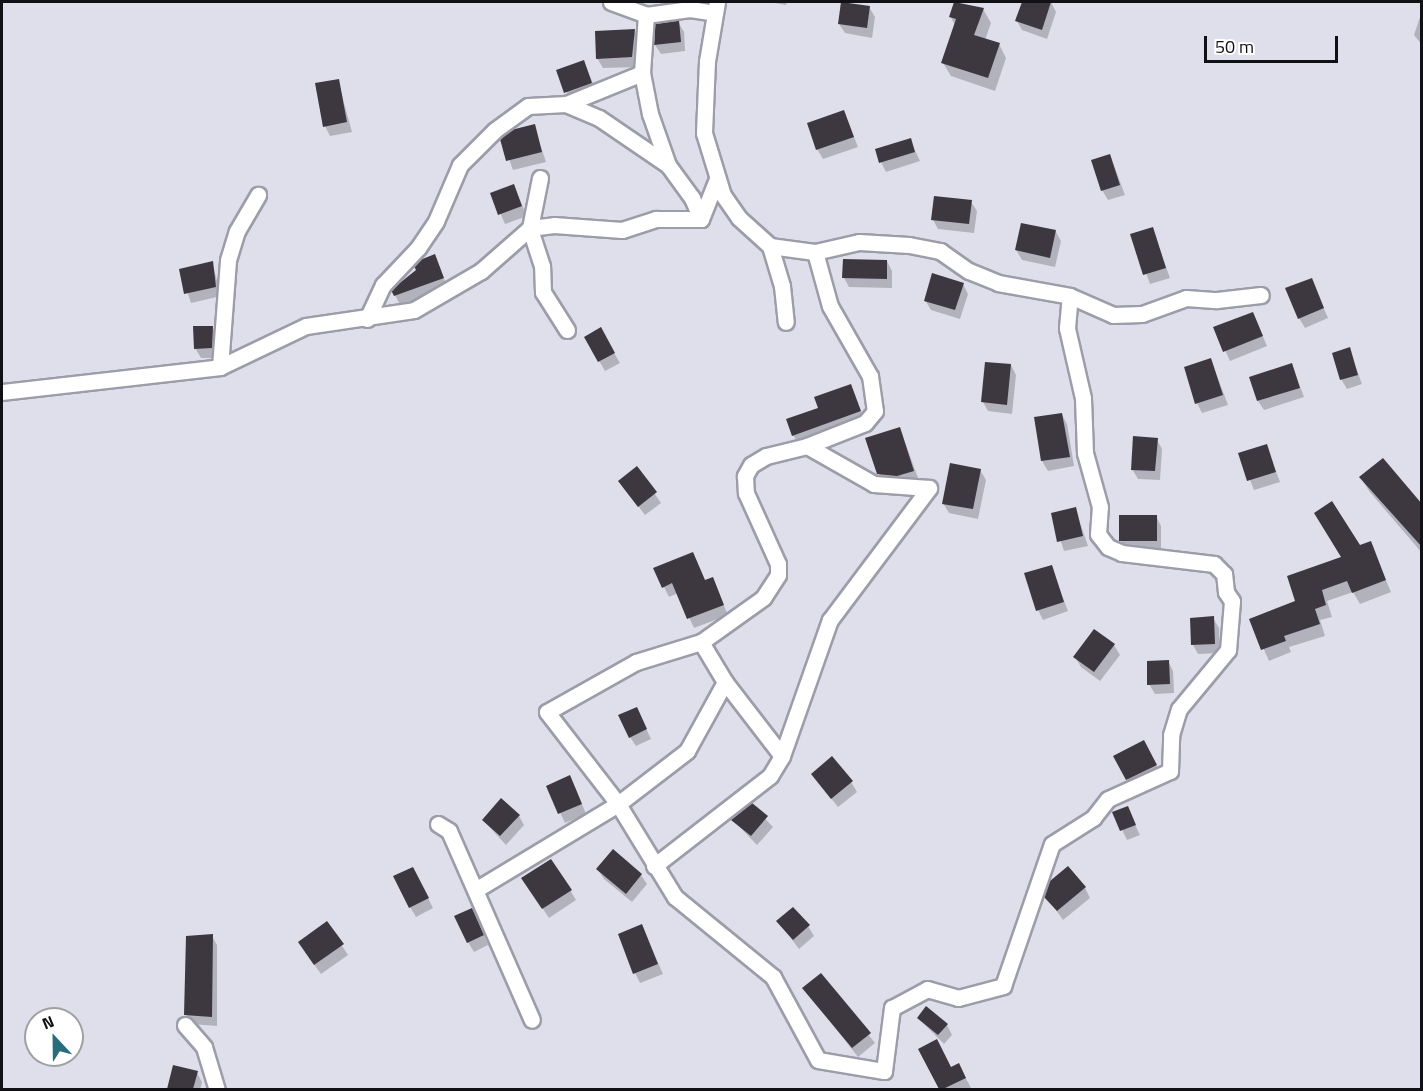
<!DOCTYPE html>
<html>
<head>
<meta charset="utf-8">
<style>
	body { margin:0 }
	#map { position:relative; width:1423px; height:1091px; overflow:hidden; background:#dedfeb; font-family:"Titillium Web",sans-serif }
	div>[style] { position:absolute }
	.shadow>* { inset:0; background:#0003 }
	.building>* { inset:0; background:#3d373f }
	.roads { filter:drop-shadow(2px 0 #9c9da8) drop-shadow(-2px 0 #9c9da8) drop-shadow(0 2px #9c9da8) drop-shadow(0 -2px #9c9da8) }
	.street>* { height:15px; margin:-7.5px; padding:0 7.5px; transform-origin:7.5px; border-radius:7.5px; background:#fff }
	span { translate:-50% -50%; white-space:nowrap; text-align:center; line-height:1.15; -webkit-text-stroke:6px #fff; paint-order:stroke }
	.frame { position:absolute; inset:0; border:3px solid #111115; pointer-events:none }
	.north { position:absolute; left:24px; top:1007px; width:60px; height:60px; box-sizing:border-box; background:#fff; border:2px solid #a0a0a1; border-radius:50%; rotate:338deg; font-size:16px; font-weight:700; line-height:24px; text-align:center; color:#111115 }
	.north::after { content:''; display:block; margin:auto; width:21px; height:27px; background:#276d7c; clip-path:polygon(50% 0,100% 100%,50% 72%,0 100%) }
	.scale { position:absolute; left:1204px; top:36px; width:134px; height:27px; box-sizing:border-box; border:3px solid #111115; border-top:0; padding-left:8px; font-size:18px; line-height:21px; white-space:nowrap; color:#111115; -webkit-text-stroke:4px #fff; paint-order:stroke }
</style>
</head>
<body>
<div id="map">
	<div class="shadow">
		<div style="clip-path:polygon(769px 2px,787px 2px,786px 5px)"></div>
		<div style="clip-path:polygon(955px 2px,983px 9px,991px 23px,985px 40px,999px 44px,1006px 58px,995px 91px,951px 76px,943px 63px,955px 25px,950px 16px)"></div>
		<div style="clip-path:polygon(1023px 2px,1051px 2px,1056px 12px,1047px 39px,1022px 30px,1017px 21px)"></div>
		<div style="clip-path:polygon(869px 7px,875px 17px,872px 38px,845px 33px,839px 24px)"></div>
		<div style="clip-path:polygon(1422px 11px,1422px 45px,1414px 35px)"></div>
		<div style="clip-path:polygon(678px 22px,684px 32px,685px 51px,661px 54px,655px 45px)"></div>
		<div style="clip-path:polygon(634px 31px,640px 41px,637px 67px,603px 68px,597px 58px)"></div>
		<div style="clip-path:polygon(584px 62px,597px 93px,571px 102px,558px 71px)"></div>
		<div style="clip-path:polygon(338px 81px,352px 132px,330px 136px,325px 126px)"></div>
		<div style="clip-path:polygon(844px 112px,858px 147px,823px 159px,817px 149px)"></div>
		<div style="clip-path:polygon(534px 126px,546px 162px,513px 170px,502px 139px)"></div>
		<div style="clip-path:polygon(910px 140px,920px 161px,886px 172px,881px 162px)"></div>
		<div style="clip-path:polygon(1110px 155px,1125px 195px,1108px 200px,1102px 190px)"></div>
		<div style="clip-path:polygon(513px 185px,527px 216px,505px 224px,492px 194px)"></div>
		<div style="clip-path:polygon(971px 202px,977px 211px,974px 233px,938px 229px,933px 220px)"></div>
		<div style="clip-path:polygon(1152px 228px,1170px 278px,1150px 284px,1132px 235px)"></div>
		<div style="clip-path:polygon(1056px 232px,1061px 241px,1055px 267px,1022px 260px,1016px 250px)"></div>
		<div style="clip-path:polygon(434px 256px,448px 288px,400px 305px,395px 295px)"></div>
		<div style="clip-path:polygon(887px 261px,892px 271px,892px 288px,849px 287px,844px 278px)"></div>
		<div style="clip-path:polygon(212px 262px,221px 296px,191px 303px,180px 270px)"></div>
		<div style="clip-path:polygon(1311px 279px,1328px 318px,1305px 328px,1299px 318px)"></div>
		<div style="clip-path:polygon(963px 284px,968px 294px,960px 319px,931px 310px,925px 300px)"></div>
		<div style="clip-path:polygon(1253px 313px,1267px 346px,1230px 361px,1215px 328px)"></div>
		<div style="clip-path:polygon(212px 327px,218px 337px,216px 358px,201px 358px,195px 348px)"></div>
		<div style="clip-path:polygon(600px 329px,620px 363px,605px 371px,586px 338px)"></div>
		<div style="clip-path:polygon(1349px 349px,1362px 384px,1347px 389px,1341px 379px)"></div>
		<div style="clip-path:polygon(1211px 360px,1228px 405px,1202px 413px,1197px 403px)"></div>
		<div style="clip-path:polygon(1011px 365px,1016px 375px,1012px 414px,988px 411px,983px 402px)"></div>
		<div style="clip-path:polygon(1292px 365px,1304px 397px,1264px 410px,1258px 401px)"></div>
		<div style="clip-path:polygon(850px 386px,865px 421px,799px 444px,793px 435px)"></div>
		<div style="clip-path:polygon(1062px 415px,1067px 424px,1074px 466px,1048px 471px,1042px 461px,1035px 419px)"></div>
		<div style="clip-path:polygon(900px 429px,921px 486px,887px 489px,879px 474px)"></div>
		<div style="clip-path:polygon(1157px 440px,1162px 449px,1160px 480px,1138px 479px,1132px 469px)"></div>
		<div style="clip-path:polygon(1266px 446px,1280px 482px,1254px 490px,1240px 454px)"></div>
		<div style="clip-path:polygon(637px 468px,661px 503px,645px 515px,626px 490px)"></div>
		<div style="clip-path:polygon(980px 470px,986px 480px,978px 519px,949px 513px,943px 503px)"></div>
		<div style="clip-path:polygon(1361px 478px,1422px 504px,1422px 553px,1369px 491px)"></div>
		<div style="clip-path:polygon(1075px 508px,1088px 546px,1064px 551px,1052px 514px)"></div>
		<div style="clip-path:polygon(1156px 516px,1161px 526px,1161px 551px,1126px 550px,1121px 541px)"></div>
		<div style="clip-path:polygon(1370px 543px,1391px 592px,1360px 604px,1353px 592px,1327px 601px,1332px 617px,1320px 620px,1325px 636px,1289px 647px,1291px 652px,1269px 661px,1251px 620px,1297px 602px,1343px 558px)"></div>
		<div style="clip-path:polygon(1051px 567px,1068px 611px,1043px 620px,1038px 610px)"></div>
		<div style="clip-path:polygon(655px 569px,706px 582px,712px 579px,728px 615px,694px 628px,678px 593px,669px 597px)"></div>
		<div style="clip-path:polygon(1213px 618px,1219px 628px,1220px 653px,1198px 654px,1193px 645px)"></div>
		<div style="clip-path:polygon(1114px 645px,1120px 655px,1100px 681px,1081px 667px,1075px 657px)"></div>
		<div style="clip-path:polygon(1168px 661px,1173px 671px,1174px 693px,1155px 694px,1149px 684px)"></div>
		<div style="clip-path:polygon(641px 718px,651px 739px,636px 746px,630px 737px)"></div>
		<div style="clip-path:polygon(1149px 751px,1161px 775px,1133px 789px,1115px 756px)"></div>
		<div style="clip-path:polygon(812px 774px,851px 782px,857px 792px,838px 807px)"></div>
		<div style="clip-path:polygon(548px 787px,575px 787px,586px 814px,565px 823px)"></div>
		<div style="clip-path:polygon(752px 805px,773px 827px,757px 845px,733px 820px)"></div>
		<div style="clip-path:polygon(1127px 808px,1140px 835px,1127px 840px,1114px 813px)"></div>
		<div style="clip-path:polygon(519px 816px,524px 825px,506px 845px,483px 820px)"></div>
		<div style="clip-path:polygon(598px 870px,641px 875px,647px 884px,632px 902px,604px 879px)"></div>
		<div style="clip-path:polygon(418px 878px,433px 908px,416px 917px,410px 907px)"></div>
		<div style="clip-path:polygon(529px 888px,570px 890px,576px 900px,549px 918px)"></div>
		<div style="clip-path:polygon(1085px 888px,1090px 898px,1063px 920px,1046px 896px)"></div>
		<div style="clip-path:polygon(477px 919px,488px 945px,474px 952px,468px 942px)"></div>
		<div style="clip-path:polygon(778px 921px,808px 926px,814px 936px,799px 949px)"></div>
		<div style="clip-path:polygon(327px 923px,348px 955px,321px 974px,305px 952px)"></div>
		<div style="clip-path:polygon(642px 926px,663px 974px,640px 983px,635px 973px)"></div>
		<div style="clip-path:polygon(212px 936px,217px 945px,217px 1026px,191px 1024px,186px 1014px)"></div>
		<div style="clip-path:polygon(821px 975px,875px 1043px,858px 1057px,804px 988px)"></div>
		<div style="clip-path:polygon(918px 1018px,947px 1025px,952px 1035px,944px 1044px)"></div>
		<div style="clip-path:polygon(920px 1049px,964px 1075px,971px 1088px,940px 1090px)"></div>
		<div style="clip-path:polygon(174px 1067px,197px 1073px,202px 1082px,200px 1090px,168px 1090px)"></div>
	</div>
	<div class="building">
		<div style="clip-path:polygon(841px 2px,870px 6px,867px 28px,838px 24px)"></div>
		<div style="clip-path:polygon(954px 2px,984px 8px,974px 35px,1000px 43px,988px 78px,941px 63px,956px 19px,949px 17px)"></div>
		<div style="clip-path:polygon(1022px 2px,1051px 2px,1042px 30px,1015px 21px)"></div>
		<div style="clip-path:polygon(679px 20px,681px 42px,654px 45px,655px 24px)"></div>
		<div style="clip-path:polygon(635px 29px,632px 57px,596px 59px,595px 31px)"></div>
		<div style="clip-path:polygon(584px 60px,592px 83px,564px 93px,556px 70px)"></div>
		<div style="clip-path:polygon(339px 79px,347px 122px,323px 127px,315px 83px)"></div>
		<div style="clip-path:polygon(844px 110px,854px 137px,816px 150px,807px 123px)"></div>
		<div style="clip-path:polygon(535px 124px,542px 152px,506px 161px,500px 139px,511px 130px)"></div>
		<div style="clip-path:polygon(911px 138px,915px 152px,879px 163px,875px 149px)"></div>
		<div style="clip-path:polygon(1110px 154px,1120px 185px,1101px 191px,1091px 160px)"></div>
		<div style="clip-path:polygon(514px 184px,522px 206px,498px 215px,490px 193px)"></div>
		<div style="clip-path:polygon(934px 196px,972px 200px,969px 224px,931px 220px)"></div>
		<div style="clip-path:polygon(1021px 223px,1056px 230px,1050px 258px,1015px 250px)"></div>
		<div style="clip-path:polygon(1153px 227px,1166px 268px,1143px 275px,1130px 234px)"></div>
		<div style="clip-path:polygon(435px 254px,444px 278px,394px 296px,391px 290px,416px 270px,414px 266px,420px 260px)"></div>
		<div style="clip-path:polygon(843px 259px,887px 260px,887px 279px,842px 278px)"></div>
		<div style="clip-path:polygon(213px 261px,216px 287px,184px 294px,179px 269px)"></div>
		<div style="clip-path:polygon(932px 273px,964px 283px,955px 310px,924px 301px)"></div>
		<div style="clip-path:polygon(1312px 278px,1324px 308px,1298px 319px,1285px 288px)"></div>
		<div style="clip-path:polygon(1253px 312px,1263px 336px,1223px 352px,1213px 327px)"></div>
		<div style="clip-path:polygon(193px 326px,213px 326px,212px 348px,194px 349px)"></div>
		<div style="clip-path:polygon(601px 327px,615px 353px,598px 362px,584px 337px)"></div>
		<div style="clip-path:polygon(1350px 347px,1358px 375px,1340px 380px,1332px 353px)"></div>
		<div style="clip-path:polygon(1211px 358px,1223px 395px,1195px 404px,1184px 367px)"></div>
		<div style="clip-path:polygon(985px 362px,1011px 364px,1007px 405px,981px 402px)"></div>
		<div style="clip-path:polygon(1292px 363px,1300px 388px,1257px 401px,1249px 377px)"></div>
		<div style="clip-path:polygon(851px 384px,861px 411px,792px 436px,786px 419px,818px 408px,814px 397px)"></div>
		<div style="clip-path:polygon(1062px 413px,1070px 457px,1041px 461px,1034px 417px)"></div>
		<div style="clip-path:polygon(900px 427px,914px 471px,897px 476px,877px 474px,865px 438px)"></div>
		<div style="clip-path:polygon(1133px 436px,1158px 438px,1155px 471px,1131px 470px)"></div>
		<div style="clip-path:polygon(1267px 444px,1276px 472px,1247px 481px,1238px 453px)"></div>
		<div style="clip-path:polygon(1383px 458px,1422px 504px,1422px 547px,1359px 477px)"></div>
		<div style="clip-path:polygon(950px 463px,981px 469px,973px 509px,942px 504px)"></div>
		<div style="clip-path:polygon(637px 466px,657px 492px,638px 507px,618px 481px)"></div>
		<div style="clip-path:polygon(1332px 501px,1360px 545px,1371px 541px,1386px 580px,1352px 593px,1347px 581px,1322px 590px,1326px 605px,1315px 609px,1320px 624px,1284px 636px,1286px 641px,1261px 650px,1249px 619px,1295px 601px,1287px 576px,1341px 557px,1314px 513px)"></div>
		<div style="clip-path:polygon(1076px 507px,1083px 536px,1057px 542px,1051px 513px)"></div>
		<div style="clip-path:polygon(1119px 515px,1157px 515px,1157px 541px,1119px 541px)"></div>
		<div style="clip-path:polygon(693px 552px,705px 580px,713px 577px,724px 605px,687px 619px,672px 583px,662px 588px,653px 568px)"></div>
		<div style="clip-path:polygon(1052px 565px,1064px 602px,1036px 611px,1024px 573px)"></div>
		<div style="clip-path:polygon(1214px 616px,1215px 644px,1191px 645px,1190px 618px)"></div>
		<div style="clip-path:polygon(1094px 629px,1115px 644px,1094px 672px,1073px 657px)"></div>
		<div style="clip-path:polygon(1169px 660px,1170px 684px,1147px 685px,1147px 661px)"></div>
		<div style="clip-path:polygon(637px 707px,647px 729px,629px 738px,618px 715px)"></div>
		<div style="clip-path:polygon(1144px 740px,1157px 765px,1126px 780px,1113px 756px)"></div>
		<div style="clip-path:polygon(832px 756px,853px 781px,831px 799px,811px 774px)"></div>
		<div style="clip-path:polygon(570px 775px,582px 804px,558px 814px,546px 786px)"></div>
		<div style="clip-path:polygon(501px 798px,520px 815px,500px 836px,482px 820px)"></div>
		<div style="clip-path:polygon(752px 803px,768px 816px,751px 836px,731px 820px)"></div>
		<div style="clip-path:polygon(1128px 806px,1136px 825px,1120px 831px,1112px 812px)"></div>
		<div style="clip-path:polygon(613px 849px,642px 874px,626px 894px,596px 869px)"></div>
		<div style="clip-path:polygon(551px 859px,572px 890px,542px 909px,521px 878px)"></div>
		<div style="clip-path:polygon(1068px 866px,1086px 887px,1057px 911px,1044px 897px,1050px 881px)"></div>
		<div style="clip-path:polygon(413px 867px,429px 898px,409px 908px,393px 876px)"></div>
		<div style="clip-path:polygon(793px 907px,810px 925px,793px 940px,776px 921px)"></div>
		<div style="clip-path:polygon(472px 908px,484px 935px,467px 943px,454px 916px)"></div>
		<div style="clip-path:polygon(327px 921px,344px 944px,314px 965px,298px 942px)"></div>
		<div style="clip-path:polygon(642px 924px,658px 964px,633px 974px,618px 934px)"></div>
		<div style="clip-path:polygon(213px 934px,212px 1017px,184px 1015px,186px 936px)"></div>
		<div style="clip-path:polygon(821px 973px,871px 1033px,852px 1048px,802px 988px)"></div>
		<div style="clip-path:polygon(926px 1006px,948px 1024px,938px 1035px,917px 1018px)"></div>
		<div style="clip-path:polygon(937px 1039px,951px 1067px,959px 1063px,966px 1078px,943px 1089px,939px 1089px,918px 1049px)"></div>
		<div style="clip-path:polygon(173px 1065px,198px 1071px,193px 1089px,167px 1089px)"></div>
	</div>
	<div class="roads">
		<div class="street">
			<div style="left:611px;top:2px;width:37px;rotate:20deg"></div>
			<div style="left:717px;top:2px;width:60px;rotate:99.6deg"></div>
			<div style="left:707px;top:61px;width:72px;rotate:92.4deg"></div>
			<div style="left:704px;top:133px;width:65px;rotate:73deg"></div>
			<div style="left:723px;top:195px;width:28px;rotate:55deg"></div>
			<div style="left:739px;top:218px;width:42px;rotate:42.1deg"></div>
			<div style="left:770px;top:246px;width:45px;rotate:7.6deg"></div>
			<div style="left:815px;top:252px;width:45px;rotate:-12.8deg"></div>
			<div style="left:859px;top:242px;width:50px;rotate:3.4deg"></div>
			<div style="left:909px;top:245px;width:32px;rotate:11deg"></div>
			<div style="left:940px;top:251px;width:35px;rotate:35deg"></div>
			<div style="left:969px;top:271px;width:31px;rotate:22deg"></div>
			<div style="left:998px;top:283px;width:73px;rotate:10.2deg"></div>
			<div style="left:1070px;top:296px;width:47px;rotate:23.8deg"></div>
			<div style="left:1113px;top:315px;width:29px;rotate:-2deg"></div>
			<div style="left:1142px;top:314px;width:47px;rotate:-20deg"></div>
			<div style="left:1186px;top:298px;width:31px;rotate:4deg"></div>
			<div style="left:1217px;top:300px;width:44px;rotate:-6.5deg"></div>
			<div style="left:566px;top:104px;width:36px;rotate:23deg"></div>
			<div style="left:599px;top:118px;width:83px;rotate:34.3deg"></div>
			<div style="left:701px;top:219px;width:23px;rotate:-113deg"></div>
			<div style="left:692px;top:198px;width:41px;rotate:-126deg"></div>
			<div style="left:668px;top:165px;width:54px;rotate:-109.4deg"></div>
			<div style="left:650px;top:114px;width:42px;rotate:-101deg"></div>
			<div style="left:642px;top:73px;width:58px;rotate:-86.1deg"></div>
			<div style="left:646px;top:15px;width:44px;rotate:-7.8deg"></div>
			<div style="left:690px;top:9px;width:25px;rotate:9deg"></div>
			<div style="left:770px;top:246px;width:42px;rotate:73.3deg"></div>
			<div style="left:782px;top:286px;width:36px;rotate:84deg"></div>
			<div style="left:815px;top:252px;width:56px;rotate:74.5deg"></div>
			<div style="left:830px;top:306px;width:81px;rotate:60.3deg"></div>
			<div style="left:870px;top:376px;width:35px;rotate:82deg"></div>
			<div style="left:875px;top:411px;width:16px;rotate:130deg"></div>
			<div style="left:865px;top:423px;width:62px;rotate:158.4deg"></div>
			<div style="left:807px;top:446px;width:42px;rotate:166.3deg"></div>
			<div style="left:766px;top:456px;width:17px;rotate:149deg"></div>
			<div style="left:751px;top:465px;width:13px;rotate:119deg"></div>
			<div style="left:745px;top:476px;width:17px;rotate:87deg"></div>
			<div style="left:746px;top:493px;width:78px;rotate:65.7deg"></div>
			<div style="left:778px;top:564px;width:11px;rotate:90deg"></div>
			<div style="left:778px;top:575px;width:27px;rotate:123deg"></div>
			<div style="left:763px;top:598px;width:76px;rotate:144.6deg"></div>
			<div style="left:701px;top:642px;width:68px;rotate:162.9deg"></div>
			<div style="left:636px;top:662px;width:102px;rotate:150.7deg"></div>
			<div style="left:547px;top:712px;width:116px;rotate:52.3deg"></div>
			<div style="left:618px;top:804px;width:109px;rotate:58.5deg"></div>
			<div style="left:675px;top:897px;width:127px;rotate:39.2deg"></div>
			<div style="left:773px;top:977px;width:94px;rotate:61.5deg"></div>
			<div style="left:818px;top:1060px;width:67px;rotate:9.5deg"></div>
			<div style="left:884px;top:1071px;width:64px;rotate:-82.8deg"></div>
			<div style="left:892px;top:1008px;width:40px;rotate:-28deg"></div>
			<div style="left:927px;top:989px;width:32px;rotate:16deg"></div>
			<div style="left:958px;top:998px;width:47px;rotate:-14.9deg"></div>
			<div style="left:1003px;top:986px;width:150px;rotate:-71deg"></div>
			<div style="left:1052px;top:844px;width:49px;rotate:-32.4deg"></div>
			<div style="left:1093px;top:818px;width:24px;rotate:-52deg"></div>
			<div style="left:1108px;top:799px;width:68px;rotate:-24.3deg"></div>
			<div style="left:1170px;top:771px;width:36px;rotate:-88deg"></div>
			<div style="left:1171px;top:735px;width:27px;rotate:-73deg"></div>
			<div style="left:1179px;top:709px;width:77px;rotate:-50.3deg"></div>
			<div style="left:1228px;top:650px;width:49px;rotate:-85.3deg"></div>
			<div style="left:1232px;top:601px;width:11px;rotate:-124deg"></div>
			<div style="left:1226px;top:592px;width:18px;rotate:-96deg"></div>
			<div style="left:1224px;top:574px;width:14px;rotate:-135deg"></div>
			<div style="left:1214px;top:564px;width:93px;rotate:-173.2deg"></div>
			<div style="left:1122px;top:553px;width:15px;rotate:-157deg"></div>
			<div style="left:1108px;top:547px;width:16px;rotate:-128deg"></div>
			<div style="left:1098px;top:534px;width:27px;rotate:-86deg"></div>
			<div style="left:1100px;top:507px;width:56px;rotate:-105.5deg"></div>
			<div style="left:1085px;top:453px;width:55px;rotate:-92.1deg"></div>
			<div style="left:1083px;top:398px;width:72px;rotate:-102.9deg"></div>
			<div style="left:1067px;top:328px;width:32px;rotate:-85deg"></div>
			<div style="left:367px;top:319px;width:38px;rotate:-65deg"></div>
			<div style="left:383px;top:285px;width:51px;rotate:-46.6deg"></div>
			<div style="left:418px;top:248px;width:32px;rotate:-56deg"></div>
			<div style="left:436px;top:221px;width:61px;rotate:-66.8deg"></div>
			<div style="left:460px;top:165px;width:49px;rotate:-45deg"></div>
			<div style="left:495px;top:130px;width:41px;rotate:-36deg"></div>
			<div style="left:528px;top:106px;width:38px;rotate:-3deg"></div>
			<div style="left:566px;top:104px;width:82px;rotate:-22.2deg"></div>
			<div style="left:567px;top:330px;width:45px;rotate:-122.3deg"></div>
			<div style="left:543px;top:292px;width:26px;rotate:-92deg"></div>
			<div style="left:542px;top:266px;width:40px;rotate:-108deg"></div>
			<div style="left:530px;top:228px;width:24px;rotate:-7deg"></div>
			<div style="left:554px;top:225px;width:68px;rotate:4.2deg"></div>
			<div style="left:622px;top:230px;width:36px;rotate:-18deg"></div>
			<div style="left:656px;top:219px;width:45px"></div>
			<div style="left:701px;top:219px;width:43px;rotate:-68.2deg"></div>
			<div style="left:220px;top:367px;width:107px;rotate:-85.7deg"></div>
			<div style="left:228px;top:260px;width:30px;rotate:-73deg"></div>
			<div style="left:237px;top:231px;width:42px;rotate:-59.7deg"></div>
			<div style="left:2px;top:392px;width:219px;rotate:-6.5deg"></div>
			<div style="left:220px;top:367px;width:95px;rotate:-25.5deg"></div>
			<div style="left:306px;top:326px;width:109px;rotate:-8.4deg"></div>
			<div style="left:414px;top:310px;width:78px;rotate:-30.2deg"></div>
			<div style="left:481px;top:271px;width:65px;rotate:-41.3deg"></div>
			<div style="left:530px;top:228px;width:51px;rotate:-78.7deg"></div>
			<div style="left:807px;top:446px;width:77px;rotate:29.6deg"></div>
			<div style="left:874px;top:484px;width:55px;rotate:4.2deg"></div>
			<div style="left:701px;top:642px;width:47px;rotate:59deg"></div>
			<div style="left:725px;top:682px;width:93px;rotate:52.4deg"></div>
			<div style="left:438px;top:824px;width:13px;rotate:32deg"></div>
			<div style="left:449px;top:831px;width:206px;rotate:66.3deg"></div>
			<div style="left:654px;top:866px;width:147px;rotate:-37.8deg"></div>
			<div style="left:770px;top:776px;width:23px;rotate:-59deg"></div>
			<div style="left:782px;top:756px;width:144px;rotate:-70.6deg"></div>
			<div style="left:830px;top:620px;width:165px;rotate:-53.1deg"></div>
			<div style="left:477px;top:889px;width:165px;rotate:-31.1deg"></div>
			<div style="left:618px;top:804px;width:87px;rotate:-37.5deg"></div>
			<div style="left:687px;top:751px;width:79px;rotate:-61.2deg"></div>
			<div style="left:185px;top:1025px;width:29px;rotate:49deg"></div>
			<div style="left:204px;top:1047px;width:45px;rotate:73.2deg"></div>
		</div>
	</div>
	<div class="frame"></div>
	<div class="north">N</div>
	<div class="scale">50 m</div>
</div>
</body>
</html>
